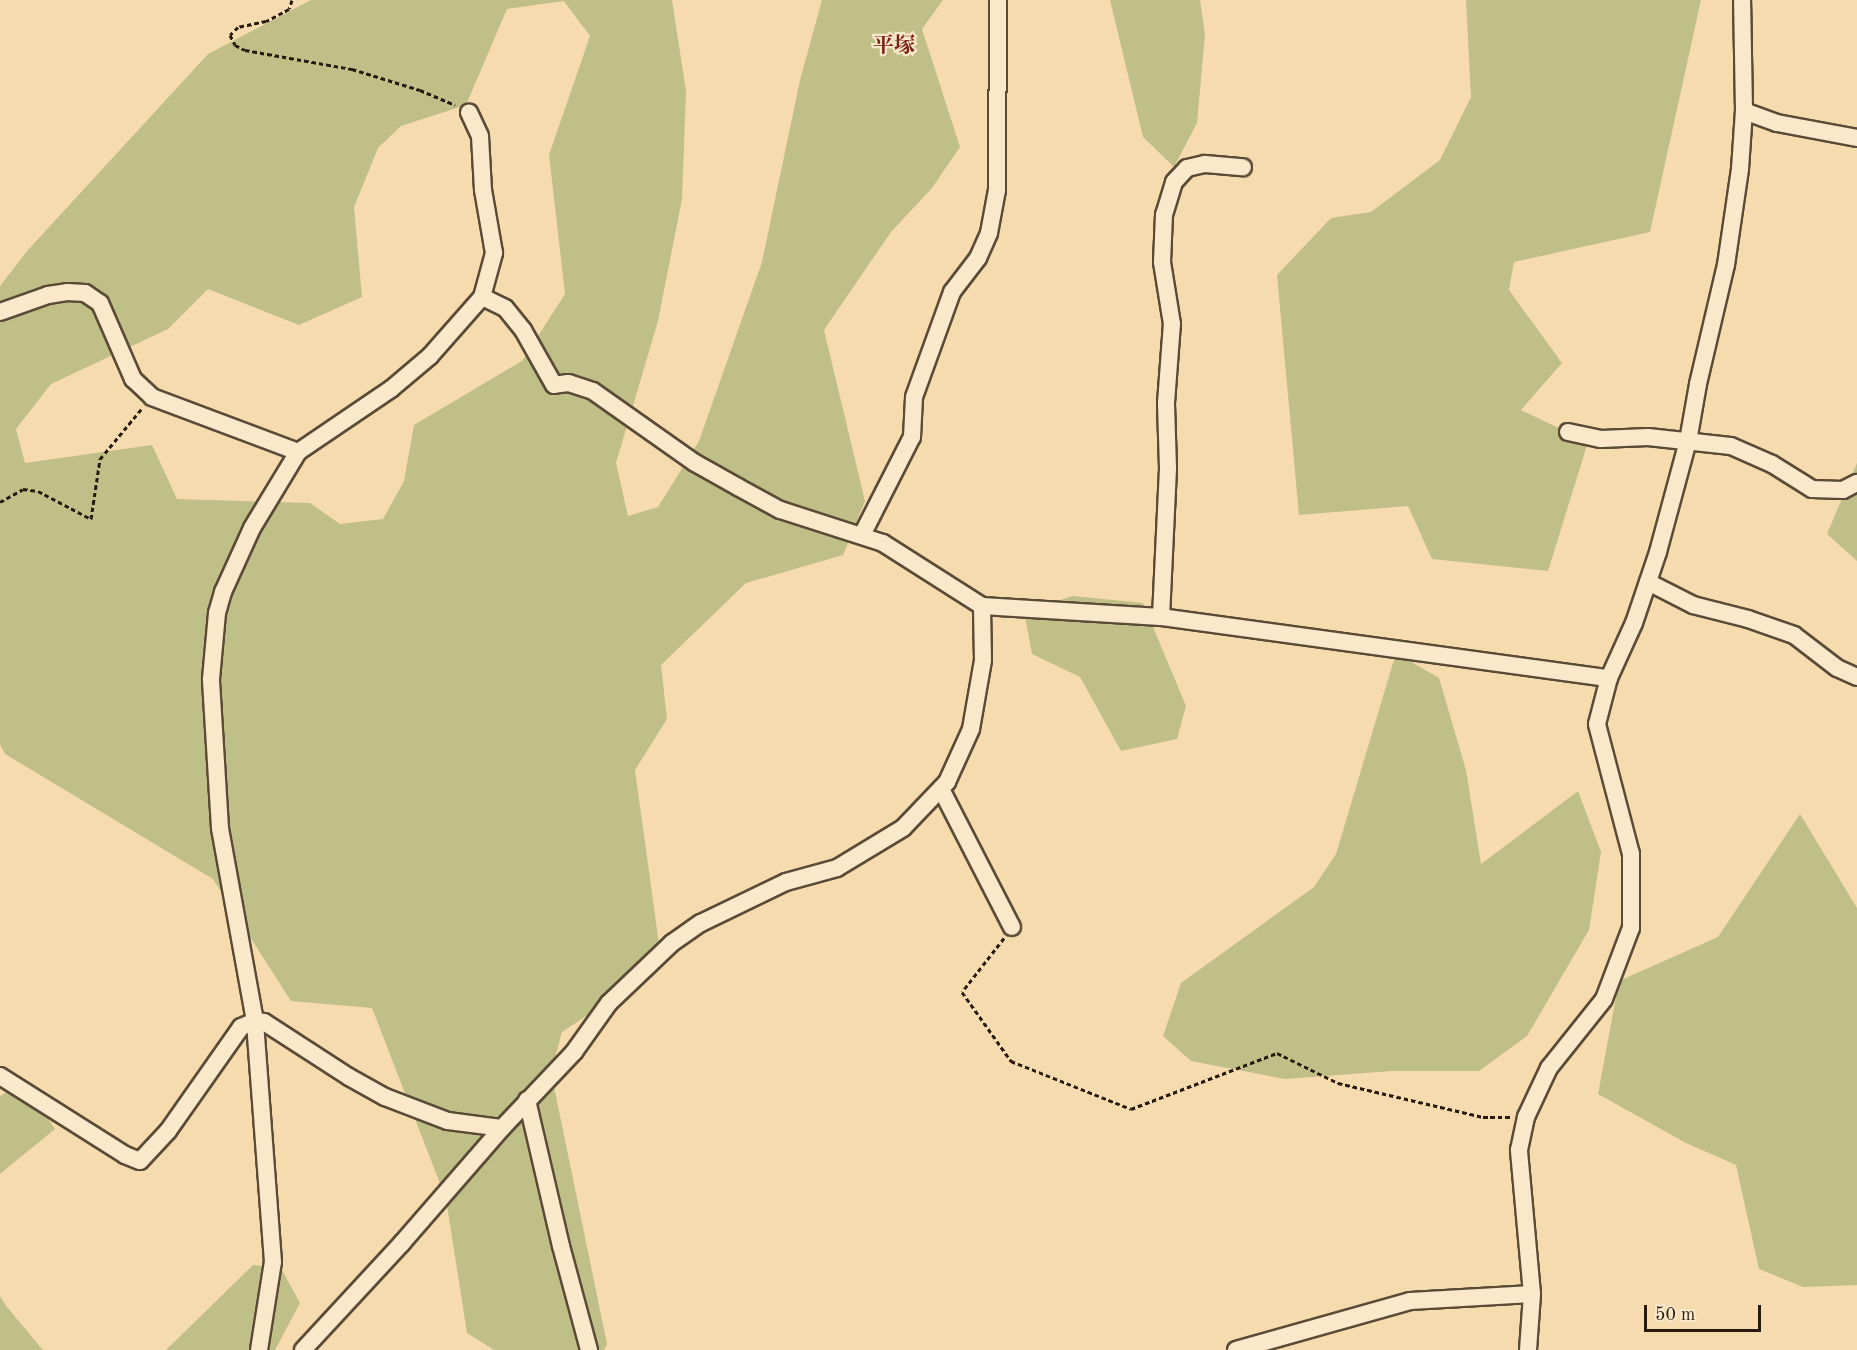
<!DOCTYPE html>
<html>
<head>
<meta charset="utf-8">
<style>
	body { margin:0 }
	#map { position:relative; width:1857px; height:1350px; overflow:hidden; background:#f6dbae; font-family:"Old Standard TT","Noto Serif JP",serif }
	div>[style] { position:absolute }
	.green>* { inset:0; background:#c1bf88 }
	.path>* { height:3px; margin-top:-1.5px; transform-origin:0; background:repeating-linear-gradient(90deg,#261b0e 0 4.5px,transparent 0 7.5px) }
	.roads { filter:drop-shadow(2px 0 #5a4b36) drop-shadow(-2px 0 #5a4b36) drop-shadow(0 2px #5a4b36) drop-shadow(0 -2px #5a4b36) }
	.street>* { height:16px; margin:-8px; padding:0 8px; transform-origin:8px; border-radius:8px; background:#f9e8ca }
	span { translate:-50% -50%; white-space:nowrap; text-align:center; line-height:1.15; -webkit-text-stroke:4.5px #f9e8ca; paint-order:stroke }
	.quarter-label { font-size:21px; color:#7a1f14; font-weight:700 }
	.scale { position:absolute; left:1644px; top:1305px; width:117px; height:27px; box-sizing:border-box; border:3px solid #261b0e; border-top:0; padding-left:8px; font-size:18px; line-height:21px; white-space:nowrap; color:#261b0e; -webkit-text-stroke:4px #f9e8ca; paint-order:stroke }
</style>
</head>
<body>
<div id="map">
	<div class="green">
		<div style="clip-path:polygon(evenodd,311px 0,672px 0,686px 91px,682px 199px,658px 321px,616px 463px,628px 516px,658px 507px,699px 441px,762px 262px,800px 80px,822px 0,943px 0,922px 29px,960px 147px,932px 188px,891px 232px,824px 330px,865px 501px,843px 555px,746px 583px,661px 665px,667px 719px,635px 770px,662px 966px,562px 1032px,551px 1072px,607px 1344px,604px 1350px,494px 1350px,467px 1333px,446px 1199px,372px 1008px,291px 1001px,213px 879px,5px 754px,0 744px,0 286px,28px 250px,208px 54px,311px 0,564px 1px,590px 36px,549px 155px,565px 294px,522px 361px,414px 425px,404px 481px,383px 519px,340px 524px,310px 503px,177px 499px,152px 445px,25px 463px,16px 429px,51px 384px,168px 329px,208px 289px,299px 325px,362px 297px,354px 207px,378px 148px,401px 126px,466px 105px,507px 9px,564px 1px)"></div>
		<div style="clip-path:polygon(1110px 0,1200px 0,1205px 35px,1197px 123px,1174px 167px,1143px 137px)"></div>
		<div style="clip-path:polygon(1466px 0,1701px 0,1650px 232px,1514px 262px,1509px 290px,1562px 363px,1521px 410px,1588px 442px,1548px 571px,1432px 559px,1408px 506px,1299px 515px,1277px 275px,1331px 218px,1371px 212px,1440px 160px,1471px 97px)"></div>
		<div style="clip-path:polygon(1857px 463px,1857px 561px,1827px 534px)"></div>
		<div style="clip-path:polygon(1073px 596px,1143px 603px,1186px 706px,1177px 739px,1121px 751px,1080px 677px,1032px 654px,1024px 611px)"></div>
		<div style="clip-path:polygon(1396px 653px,1439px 678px,1466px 770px,1481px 864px,1578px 791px,1601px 852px,1589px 930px,1527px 1036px,1479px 1071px,1392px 1071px,1285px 1079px,1191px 1061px,1163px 1036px,1181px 983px,1314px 887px,1336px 854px)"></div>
		<div style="clip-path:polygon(1800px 814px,1857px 908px,1857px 1285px,1803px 1287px,1759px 1269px,1736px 1165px,1686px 1143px,1598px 1094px,1619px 981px,1718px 937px)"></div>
		<div style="clip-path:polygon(23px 1083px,55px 1129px,0 1174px,0 1096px)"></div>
		<div style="clip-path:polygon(253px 1265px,281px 1268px,300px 1303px,275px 1350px,166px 1350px)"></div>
		<div style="clip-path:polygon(0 1296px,7px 1307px,43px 1350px,0 1350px)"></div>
	</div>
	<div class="path">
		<div style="left:292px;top:0;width:9px;rotate:108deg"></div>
		<div style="left:289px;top:9px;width:26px;rotate:152deg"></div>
		<div style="left:266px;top:21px;width:29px;rotate:168deg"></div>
		<div style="left:238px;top:27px;width:11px;rotate:135deg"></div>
		<div style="left:230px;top:35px;width:11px;rotate:63deg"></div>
		<div style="left:235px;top:45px;width:11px;rotate:27deg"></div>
		<div style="left:245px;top:50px;width:109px;rotate:10.1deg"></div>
		<div style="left:352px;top:69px;width:71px;rotate:17.2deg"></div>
		<div style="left:420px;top:90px;width:38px;rotate:23deg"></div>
		<div style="left:0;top:502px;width:26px;rotate:-29deg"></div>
		<div style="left:23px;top:489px;width:15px;rotate:8deg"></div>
		<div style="left:38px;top:491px;width:60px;rotate:27.8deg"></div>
		<div style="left:91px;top:519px;width:61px;rotate:-81.5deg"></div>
		<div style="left:100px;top:459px;width:67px;rotate:-50.4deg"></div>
		<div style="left:1004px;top:938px;width:68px;rotate:127.9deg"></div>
		<div style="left:962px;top:992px;width:85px;rotate:54.6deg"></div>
		<div style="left:1011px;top:1061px;width:129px;rotate:21.8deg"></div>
		<div style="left:1131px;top:1109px;width:156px;rotate:-21deg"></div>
		<div style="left:1277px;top:1053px;width:68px;rotate:26.2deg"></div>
		<div style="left:1338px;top:1083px;width:149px;rotate:13.2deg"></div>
		<div style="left:1483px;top:1117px;width:28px"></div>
	</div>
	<div class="roads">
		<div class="street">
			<div style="left:1744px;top:111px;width:35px;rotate:20deg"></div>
			<div style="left:1777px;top:123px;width:81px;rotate:10.6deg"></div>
			<div style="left:0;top:312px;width:51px;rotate:-19.5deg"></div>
			<div style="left:48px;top:295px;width:19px;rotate:-9deg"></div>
			<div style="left:67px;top:292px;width:18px;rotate:3deg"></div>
			<div style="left:85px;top:293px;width:18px;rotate:34deg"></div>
			<div style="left:100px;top:303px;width:83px;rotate:66.5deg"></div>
			<div style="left:133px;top:379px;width:26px;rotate:43deg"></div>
			<div style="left:152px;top:397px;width:156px;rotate:20.6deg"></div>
			<div style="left:1568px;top:432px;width:34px;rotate:12deg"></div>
			<div style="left:1601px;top:439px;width:47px;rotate:-2.4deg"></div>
			<div style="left:1648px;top:437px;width:83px;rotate:6.2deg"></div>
			<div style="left:1731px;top:446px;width:45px;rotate:23.7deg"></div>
			<div style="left:1772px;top:464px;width:47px;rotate:32deg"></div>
			<div style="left:1812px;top:489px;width:31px;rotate:2deg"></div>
			<div style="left:1843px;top:490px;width:16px;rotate:-27deg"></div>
			<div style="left:862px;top:535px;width:110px;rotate:-63deg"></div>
			<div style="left:912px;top:437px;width:40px;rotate:-87.1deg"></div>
			<div style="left:914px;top:397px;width:112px;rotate:-70.1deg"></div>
			<div style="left:952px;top:292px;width:43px;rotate:-52.6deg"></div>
			<div style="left:978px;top:258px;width:27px;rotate:-66deg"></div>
			<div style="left:989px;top:233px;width:44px;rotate:-79.5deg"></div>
			<div style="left:997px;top:190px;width:190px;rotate:-89.7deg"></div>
			<div style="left:1648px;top:582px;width:51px;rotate:27.1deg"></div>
			<div style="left:1693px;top:605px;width:57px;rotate:14.3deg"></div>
			<div style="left:1748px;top:619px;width:49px;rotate:19.2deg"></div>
			<div style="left:1794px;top:635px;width:54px;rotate:37.5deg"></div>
			<div style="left:1837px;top:668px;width:22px;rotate:24deg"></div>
			<div style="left:982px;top:606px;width:179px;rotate:3.5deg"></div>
			<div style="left:1161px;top:617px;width:452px;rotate:7.8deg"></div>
			<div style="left:1161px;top:617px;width:149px;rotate:-87.3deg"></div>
			<div style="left:1168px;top:468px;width:65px;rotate:-91.8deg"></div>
			<div style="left:1166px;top:403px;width:79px;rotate:-85.7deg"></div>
			<div style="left:1172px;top:324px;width:63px;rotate:-99.2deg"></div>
			<div style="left:1162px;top:262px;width:47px;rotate:-87.6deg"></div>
			<div style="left:1164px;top:215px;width:34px;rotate:-73deg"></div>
			<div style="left:1174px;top:182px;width:19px;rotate:-47deg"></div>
			<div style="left:1187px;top:168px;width:18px;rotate:-13deg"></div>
			<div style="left:1205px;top:164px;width:38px;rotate:5deg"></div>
			<div style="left:941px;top:789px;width:155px;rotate:62.8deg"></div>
			<div style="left:0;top:1076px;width:148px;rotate:32.3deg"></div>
			<div style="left:125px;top:1155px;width:16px;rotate:22deg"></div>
			<div style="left:140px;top:1161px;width:41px;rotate:-47deg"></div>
			<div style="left:168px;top:1131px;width:127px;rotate:-54.9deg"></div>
			<div style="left:241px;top:1027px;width:15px;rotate:-23deg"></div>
			<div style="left:255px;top:1021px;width:9px;rotate:6deg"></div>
			<div style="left:264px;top:1022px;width:101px;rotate:32.9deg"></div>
			<div style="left:349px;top:1077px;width:41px;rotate:29.1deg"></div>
			<div style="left:385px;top:1097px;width:67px;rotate:20.9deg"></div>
			<div style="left:448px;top:1121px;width:54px;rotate:7.4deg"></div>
			<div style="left:527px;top:1100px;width:150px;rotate:76.9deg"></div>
			<div style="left:561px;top:1246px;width:108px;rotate:74.9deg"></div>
			<div style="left:259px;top:1350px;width:89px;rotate:-81deg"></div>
			<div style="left:273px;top:1262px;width:242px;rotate:-94.3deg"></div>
			<div style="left:255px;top:1021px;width:196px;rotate:-100.3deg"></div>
			<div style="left:220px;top:828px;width:149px;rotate:-93.5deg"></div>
			<div style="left:211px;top:679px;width:66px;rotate:-84.8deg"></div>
			<div style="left:217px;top:613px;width:22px;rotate:-74deg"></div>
			<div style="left:223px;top:592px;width:70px;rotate:-65.6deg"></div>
			<div style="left:252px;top:528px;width:89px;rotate:-58.8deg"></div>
			<div style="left:298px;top:452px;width:112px;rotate:-34.1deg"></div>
			<div style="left:391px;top:389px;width:51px;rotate:-40.2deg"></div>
			<div style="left:430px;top:356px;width:79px;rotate:-48.6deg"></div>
			<div style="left:482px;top:297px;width:46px;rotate:-74.7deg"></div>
			<div style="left:494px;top:253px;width:64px;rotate:-99.9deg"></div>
			<div style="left:483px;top:190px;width:54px;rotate:-93.2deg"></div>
			<div style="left:480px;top:136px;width:26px;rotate:-115deg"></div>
			<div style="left:303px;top:1350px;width:146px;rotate:-47.2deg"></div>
			<div style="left:402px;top:1243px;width:152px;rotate:-49deg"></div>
			<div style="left:502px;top:1128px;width:105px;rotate:-46.5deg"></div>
			<div style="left:574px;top:1052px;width:60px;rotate:-54.5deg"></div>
			<div style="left:609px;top:1003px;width:87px;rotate:-43.6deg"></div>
			<div style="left:672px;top:943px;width:35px;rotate:-35deg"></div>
			<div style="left:701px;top:923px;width:94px;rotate:-25.8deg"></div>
			<div style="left:786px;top:882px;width:53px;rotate:-15.4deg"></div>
			<div style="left:837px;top:868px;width:77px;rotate:-31.2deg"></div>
			<div style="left:903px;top:828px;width:64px;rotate:-46.3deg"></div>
			<div style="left:947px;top:782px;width:58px;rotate:-65.6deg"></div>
			<div style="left:971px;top:729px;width:70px;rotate:-80.1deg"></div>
			<div style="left:983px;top:660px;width:54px;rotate:-91.1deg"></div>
			<div style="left:982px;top:606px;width:117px;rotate:-147.5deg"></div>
			<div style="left:883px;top:543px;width:108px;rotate:-162.2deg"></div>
			<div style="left:780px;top:510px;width:48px;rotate:-151.3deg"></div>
			<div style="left:738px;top:487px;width:49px;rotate:-150.8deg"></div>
			<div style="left:695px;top:463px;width:125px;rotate:-144.8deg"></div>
			<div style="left:593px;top:391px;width:26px;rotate:-162deg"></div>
			<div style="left:568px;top:383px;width:14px;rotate:172deg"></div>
			<div style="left:554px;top:385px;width:63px;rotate:-119.4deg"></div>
			<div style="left:523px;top:330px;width:28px;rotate:-129deg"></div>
			<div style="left:505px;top:308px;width:25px;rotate:-154deg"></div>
			<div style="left:1236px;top:1350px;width:181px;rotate:-15.7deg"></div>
			<div style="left:1410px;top:1301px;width:122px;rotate:-3.3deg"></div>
			<div style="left:1528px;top:1350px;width:56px;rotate:-85.9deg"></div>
			<div style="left:1532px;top:1294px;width:145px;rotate:-95.2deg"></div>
			<div style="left:1519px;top:1150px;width:34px;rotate:-78deg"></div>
			<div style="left:1526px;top:1117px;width:54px;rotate:-64.9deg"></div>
			<div style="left:1549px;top:1068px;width:88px;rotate:-51.4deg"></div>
			<div style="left:1604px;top:999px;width:76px;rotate:-69.2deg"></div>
			<div style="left:1631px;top:928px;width:74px;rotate:-90deg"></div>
			<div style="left:1631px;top:854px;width:134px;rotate:-104.7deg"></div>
			<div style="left:1597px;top:724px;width:48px;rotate:-75.4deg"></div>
			<div style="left:1609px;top:678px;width:60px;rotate:-65.6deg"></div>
			<div style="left:1634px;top:623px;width:75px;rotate:-71.3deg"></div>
			<div style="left:1658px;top:552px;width:115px;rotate:-74.9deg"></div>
			<div style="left:1688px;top:441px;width:58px;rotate:-80deg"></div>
			<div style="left:1698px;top:384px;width:122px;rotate:-76.8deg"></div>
			<div style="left:1726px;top:265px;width:97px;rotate:-81.7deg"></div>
			<div style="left:1740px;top:169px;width:58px;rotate:-86.1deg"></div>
			<div style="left:1744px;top:111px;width:111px;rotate:-91deg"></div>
		</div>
	</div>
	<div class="quarter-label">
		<span style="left:894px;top:47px">平塚</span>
	</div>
	<div class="scale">50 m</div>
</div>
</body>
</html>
